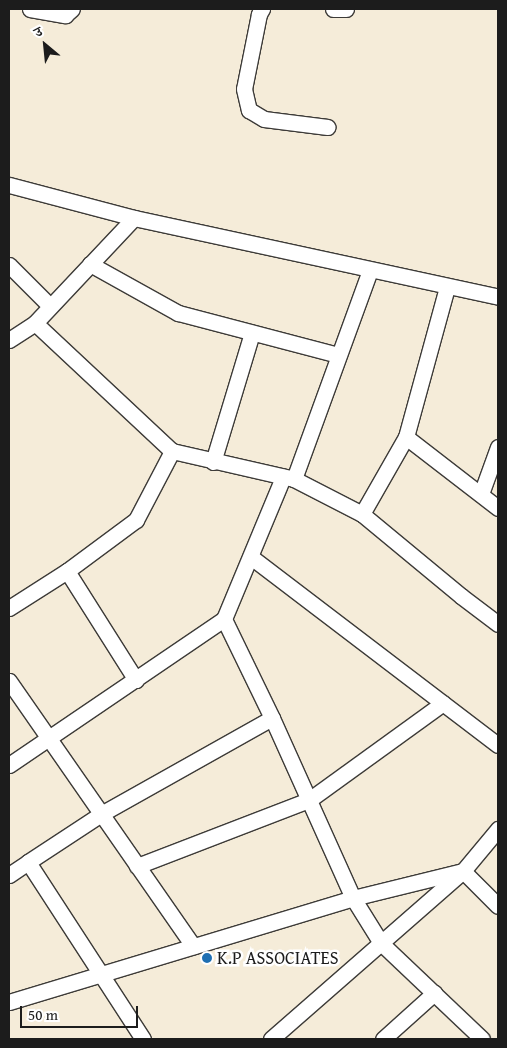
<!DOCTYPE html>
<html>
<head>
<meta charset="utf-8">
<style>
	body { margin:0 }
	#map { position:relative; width:507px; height:1048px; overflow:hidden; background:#f5ecd9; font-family:"Gentium Book Plus","Noto Serif Devanagari",serif }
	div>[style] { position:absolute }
	.roads { filter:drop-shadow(1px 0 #3d3b38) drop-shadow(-1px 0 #3d3b38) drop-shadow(0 1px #3d3b38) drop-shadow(0 -1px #3d3b38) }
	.minor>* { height:15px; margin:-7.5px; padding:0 7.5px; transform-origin:7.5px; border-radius:7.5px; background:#fff }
	.dots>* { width:14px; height:14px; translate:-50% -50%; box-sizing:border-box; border:2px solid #fff; border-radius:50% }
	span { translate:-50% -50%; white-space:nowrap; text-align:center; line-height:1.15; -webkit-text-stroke:5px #fff; paint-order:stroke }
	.poi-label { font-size:18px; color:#1c1c1c }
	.left { translate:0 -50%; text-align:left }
	.frame { position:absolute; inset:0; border:10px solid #1c1c1c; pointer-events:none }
	.north { position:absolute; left:20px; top:20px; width:50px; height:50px; -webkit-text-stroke:4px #fff; paint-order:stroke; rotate:332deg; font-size:14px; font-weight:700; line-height:20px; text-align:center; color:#1c1c1c }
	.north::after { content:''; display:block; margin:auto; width:18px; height:22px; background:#1c1c1c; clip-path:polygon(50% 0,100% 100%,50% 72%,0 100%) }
	.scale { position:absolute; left:20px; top:1006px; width:118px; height:22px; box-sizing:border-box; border:2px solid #1c1c1c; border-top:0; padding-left:6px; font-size:15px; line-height:18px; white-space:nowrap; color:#1c1c1c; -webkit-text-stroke:4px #fff; paint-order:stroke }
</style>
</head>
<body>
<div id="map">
	<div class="roads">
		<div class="minor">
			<div style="left:30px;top:9px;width:36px;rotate:10deg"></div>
			<div style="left:65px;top:15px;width:9px;rotate:-41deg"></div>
			<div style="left:262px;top:9px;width:6px;rotate:121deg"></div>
			<div style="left:259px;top:14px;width:76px;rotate:101.3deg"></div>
			<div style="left:244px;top:89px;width:22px;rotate:77deg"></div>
			<div style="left:249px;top:110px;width:17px;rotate:31deg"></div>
			<div style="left:264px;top:119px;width:64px;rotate:7.2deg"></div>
			<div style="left:333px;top:9px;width:13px"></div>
			<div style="left:9px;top:185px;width:129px;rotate:14.8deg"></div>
			<div style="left:90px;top:264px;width:101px;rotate:29.1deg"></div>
			<div style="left:178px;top:313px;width:165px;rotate:14.7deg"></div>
			<div style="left:9px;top:265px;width:58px;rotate:45deg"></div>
			<div style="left:35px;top:323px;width:187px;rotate:43.1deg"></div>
			<div style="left:172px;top:451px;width:125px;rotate:12.9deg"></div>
			<div style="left:294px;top:479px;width:76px;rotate:27.2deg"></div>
			<div style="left:362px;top:514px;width:129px;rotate:39.6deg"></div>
			<div style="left:461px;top:596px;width:46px;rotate:37.1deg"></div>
			<div style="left:9px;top:340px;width:31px;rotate:-33deg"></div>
			<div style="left:35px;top:323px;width:144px;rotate:-46.7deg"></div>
			<div style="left:134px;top:218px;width:372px;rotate:12.2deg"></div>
			<div style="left:406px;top:437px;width:116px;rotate:37.7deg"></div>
			<div style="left:213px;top:462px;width:135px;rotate:-73.2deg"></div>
			<div style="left:294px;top:479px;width:222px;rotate:-70deg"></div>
			<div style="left:481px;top:494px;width:50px;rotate:-70.1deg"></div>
			<div style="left:362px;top:514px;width:89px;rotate:-60.3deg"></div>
			<div style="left:406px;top:437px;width:156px;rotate:-74.7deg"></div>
			<div style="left:251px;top:557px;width:310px;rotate:37.3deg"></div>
			<div style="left:67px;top:571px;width:129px;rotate:57.7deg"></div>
			<div style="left:9px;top:608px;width:69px;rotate:-32.5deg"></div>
			<div style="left:67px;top:571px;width:86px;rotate:-36.5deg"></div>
			<div style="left:136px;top:520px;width:78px;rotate:-62.4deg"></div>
			<div style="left:9px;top:681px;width:323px;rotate:55.2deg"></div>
			<div style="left:272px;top:718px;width:110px;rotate:-115.9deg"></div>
			<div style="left:224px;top:619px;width:154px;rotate:-67.4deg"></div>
			<div style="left:9px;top:765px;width:260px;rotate:-34.2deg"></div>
			<div style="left:28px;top:862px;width:87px;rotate:-33.3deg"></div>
			<div style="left:101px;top:814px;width:196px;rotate:-29.3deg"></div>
			<div style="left:272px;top:718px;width:197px;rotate:65.8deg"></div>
			<div style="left:353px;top:898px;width:53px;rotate:58.1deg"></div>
			<div style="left:381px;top:943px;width:139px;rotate:43.5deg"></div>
			<div style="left:137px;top:866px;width:184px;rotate:-21deg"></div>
			<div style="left:309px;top:800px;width:165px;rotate:-35.9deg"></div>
			<div style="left:9px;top:875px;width:23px;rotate:-34deg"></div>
			<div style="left:28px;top:862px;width:211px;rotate:57deg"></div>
			<div style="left:9px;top:1002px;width:359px;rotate:-16.8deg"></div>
			<div style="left:353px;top:898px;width:113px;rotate:-13.8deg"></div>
			<div style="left:463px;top:871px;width:49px;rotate:45deg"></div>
			<div style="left:271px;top:1039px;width:255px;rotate:-41.2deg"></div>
			<div style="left:463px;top:871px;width:55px;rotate:-50.2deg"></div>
			<div style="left:383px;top:1039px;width:69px;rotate:-42deg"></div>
		</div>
	</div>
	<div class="dots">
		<div style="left:207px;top:958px;background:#1f6fb2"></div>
	</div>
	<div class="poi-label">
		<span class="left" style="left:217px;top:958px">K.P ASSOCIATES</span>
	</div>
	<div class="frame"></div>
	<div class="north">उ</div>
	<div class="scale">50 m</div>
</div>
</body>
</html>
